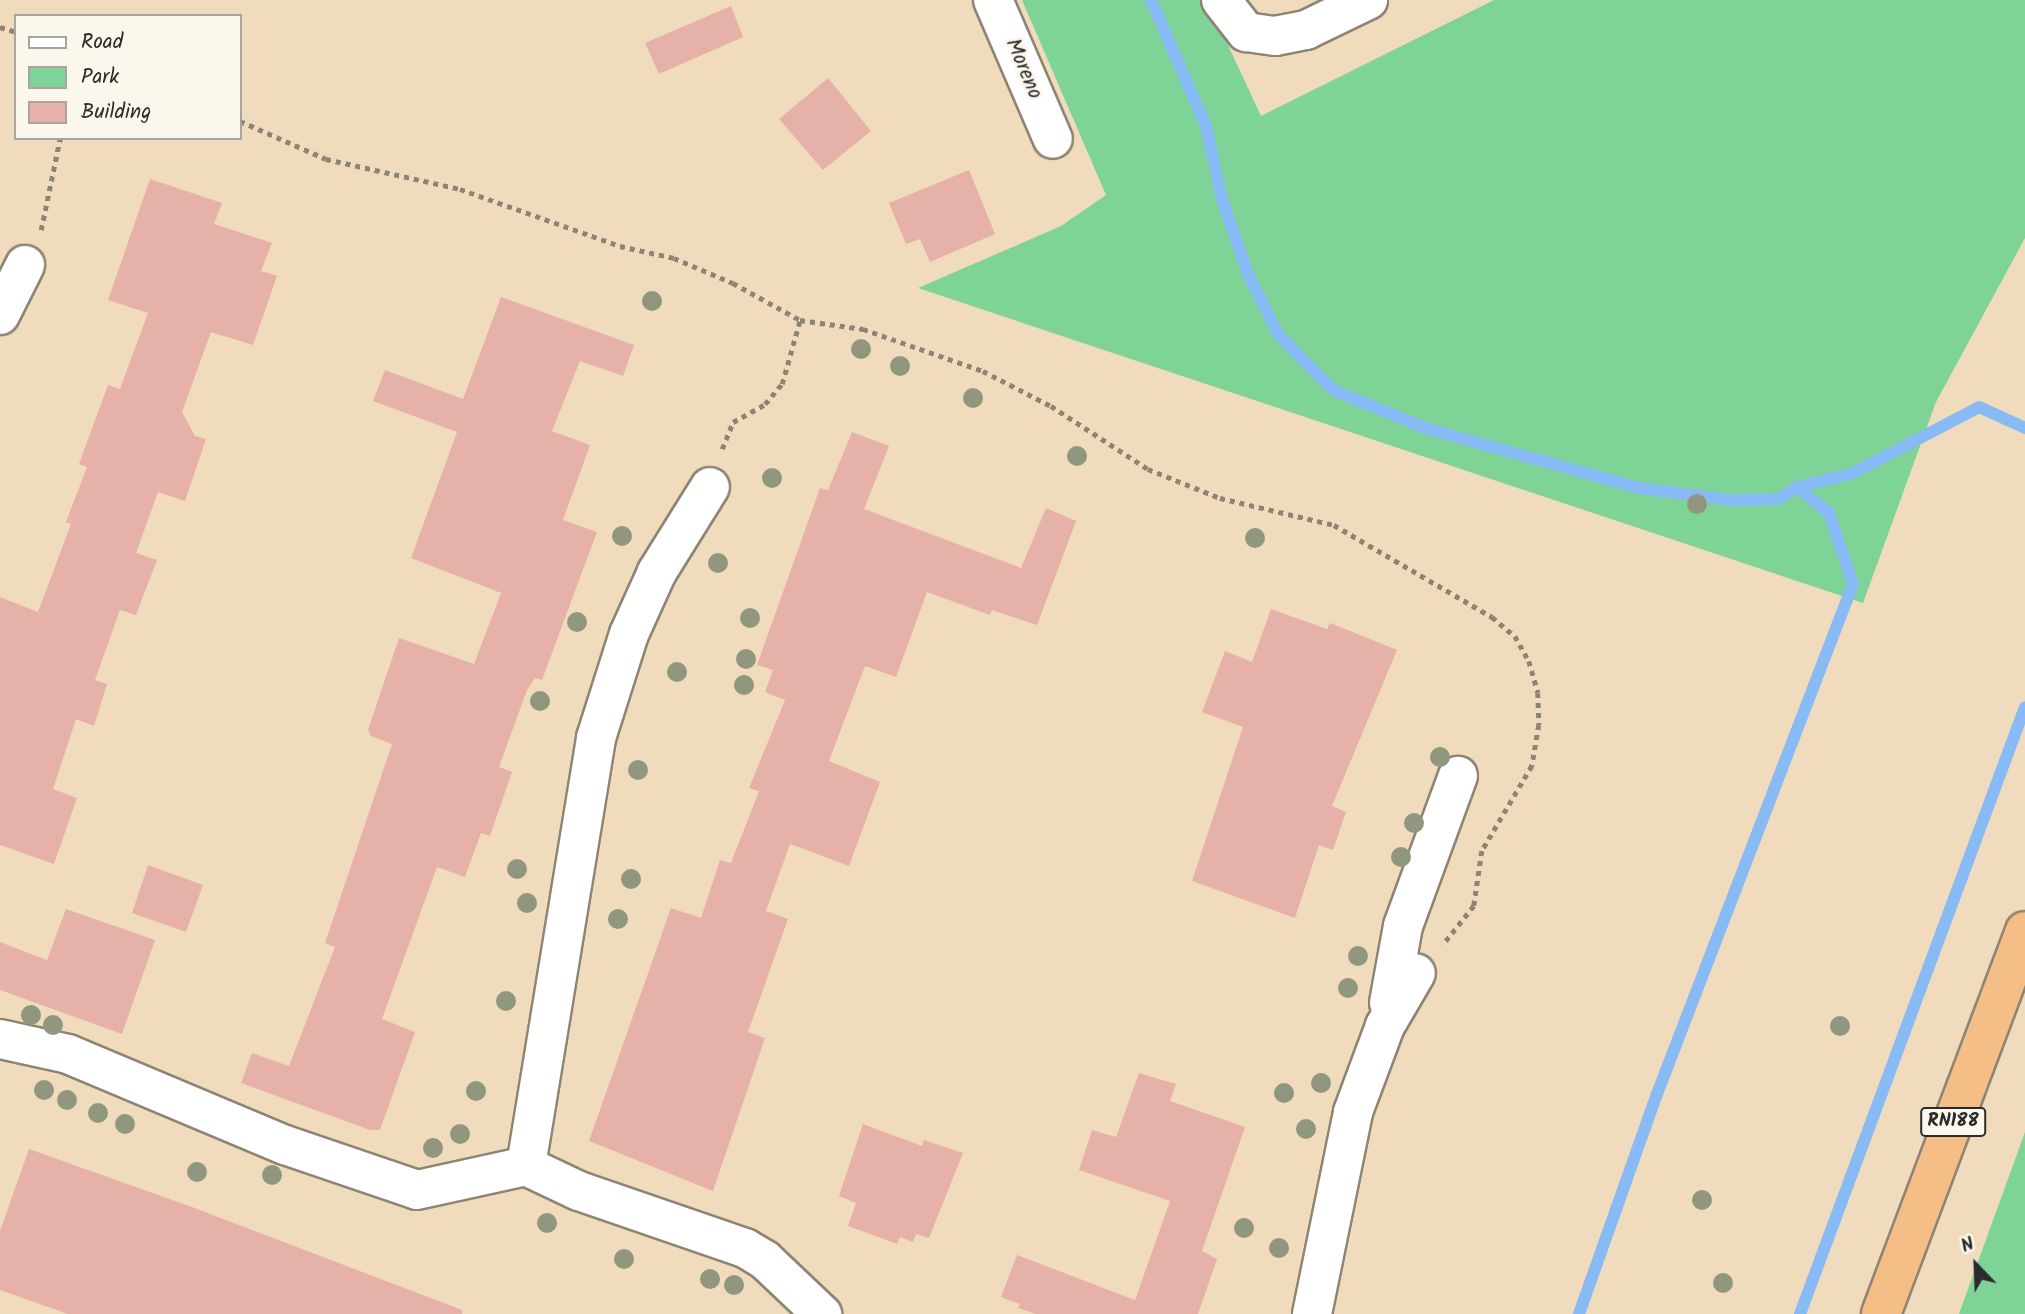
<!DOCTYPE html>
<html>
<head>
<meta charset="utf-8">
<style>
	body { margin:0 }
	#map { position:relative; width:2025px; height:1314px; overflow:hidden; background:#f0dcbc; font-family:Kalam,sans-serif }
	div>[style] { position:absolute }
	.green>* { inset:0; background:#7ed396 }
	.stream>* { height:12px; margin:-6px; padding:0 6px; transform-origin:6px; border-radius:6px; background:#88bbf5 }
	.building>* { inset:0; background:#e5b1a9 }
	.path>* { height:4.5px; margin-top:-2.25px; transform-origin:0; background:repeating-linear-gradient(90deg,#8e8474 0 5px,transparent 0 10px) }
	.roads { filter:drop-shadow(2px 0 #8e8474) drop-shadow(-2px 0 #8e8474) drop-shadow(0 2px #8e8474) drop-shadow(0 -2px #8e8474) }
	.street>* { height:38px; margin:-19px; padding:0 19px; transform-origin:19px; border-radius:19px; background:#fff }
	.highway>* { height:38px; margin:-19px; padding:0 19px; transform-origin:19px; border-radius:19px; background:#f6be87 }
	.trees>* { width:20px; height:20px; margin:-10px; border-radius:50%; background:#91967e }
	span { translate:-50% -50%; white-space:nowrap; text-align:center; line-height:1.15; -webkit-text-stroke:6px #fbf7ec; paint-order:stroke }
	.shield-label span { padding:2px 5px; background:#fbf7ec; border:2px solid; border-radius:5px; -webkit-text-stroke-width:0 }
	.shield-label { font-size:19px; color:#2b2b2b; font-weight:700 }
	.street-label { font-size:21px; color:#2b2b2b }
	.legend { position:absolute; left:14px; top:14px; width:228px; height:126px; box-sizing:border-box; background:#fbf7ec; border:2px solid #a8a59f; margin:0; padding:9px 12px; list-style:none; font-size:21px; color:#2b2b2b }
	.legend li { display:flex; align-items:center; gap:14px; height:35px }
	.legend b { width:35px; border:2px solid #a8a59f }
	.north { position:absolute; left:1941px; top:1230px; width:70px; height:70px; -webkit-text-stroke:5px #fbf7ec; paint-order:stroke; rotate:337deg; font-size:19px; font-weight:700; line-height:28px; text-align:center; color:#2b2b2b }
	.north::after { content:''; display:block; margin:auto; width:24px; height:32px; background:#2b2b2b; clip-path:polygon(50% 0,100% 100%,50% 72%,0 100%) }
</style>
</head>
<body>
<div id="map">
	<div class="green">
		<div style="clip-path:polygon(1022px 0,1207px 0,1261px 116px,1494px 0,2025px 0,2025px 238px,1936px 402px,1863px 603px,918px 288px,1061px 226px,1106px 195px)"></div>
		<div style="clip-path:polygon(2025px 1132px,2025px 1314px,1959px 1314px)"></div>
	</div>
	<div class="stream">
		<div style="left:1151px;top:0;width:137px;rotate:66.4deg"></div>
		<div style="left:1206px;top:126px;width:75px;rotate:77.6deg"></div>
		<div style="left:1222px;top:199px;width:79px;rotate:70.9deg"></div>
		<div style="left:1248px;top:274px;width:67px;rotate:63.4deg"></div>
		<div style="left:1278px;top:334px;width:78px;rotate:45.5deg"></div>
		<div style="left:1333px;top:390px;width:100px;rotate:22.4deg"></div>
		<div style="left:1425px;top:428px;width:221px;rotate:15.7deg"></div>
		<div style="left:1638px;top:488px;width:94px;rotate:7.4deg"></div>
		<div style="left:1731px;top:500px;width:48px;rotate:-1.2deg"></div>
		<div style="left:1779px;top:499px;width:22px;rotate:-34deg"></div>
		<div style="left:1797px;top:487px;width:58px;rotate:-14deg"></div>
		<div style="left:1853px;top:473px;width:142px;rotate:-27.6deg"></div>
		<div style="left:1979px;top:407px;width:51px;rotate:24.5deg"></div>
		<div style="left:1579px;top:1314px;width:233px;rotate:-70.5deg"></div>
		<div style="left:1657px;top:1094px;width:546px;rotate:-68.98deg"></div>
		<div style="left:1853px;top:584px;width:75px;rotate:-108.7deg"></div>
		<div style="left:1829px;top:513px;width:41px;rotate:-140.9deg"></div>
		<div style="left:1800px;top:1314px;width:647px;rotate:-69.66deg"></div>
	</div>
	<div class="building">
		<div style="clip-path:polygon(731px 6px,743px 37px,659px 74px,645px 43px)"></div>
		<div style="clip-path:polygon(828px 78px,871px 131px,823px 170px,779px 119px)"></div>
		<div style="clip-path:polygon(969px 170px,995px 234px,930px 262px,920px 239px,906px 244px,889px 203px)"></div>
		<div style="clip-path:polygon(150px 179px,222px 203px,214px 224px,272px 243px,261px 271px,277px 276px,253px 345px,211px 332px,182px 412px,195px 436px,206px 439px,185px 501px,158px 492px,136px 553px,157px 560px,136px 615px,120px 610px,95px 680px,107px 684px,94px 726px,76px 719px,53px 789px,77px 798px,54px 864px,0 845px,0 597px,38px 612px,71px 524px,66px 522px,87px 467px,79px 464px,108px 385px,120px 389px,148px 313px,108px 300px)"></div>
		<div style="clip-path:polygon(501px 297px,634px 345px,623px 376px,580px 361px,552px 431px,590px 445px,563px 520px,597px 532px,542px 680px,535px 678px,527px 690px,499px 767px,512px 772px,490px 836px,481px 833px,465px 877px,437px 867px,382px 1019px,415px 1032px,380px 1130px,370px 1130px,241px 1083px,252px 1053px,289px 1066px,335px 947px,325px 943px,392px 744px,371px 736px,368px 730px,399px 638px,474px 664px,501px 593px,411px 558px,457px 432px,373px 401px,385px 370px,463px 399px)"></div>
		<div style="clip-path:polygon(852px 432px,889px 446px,864px 509px,1021px 568px,1046px 508px,1076px 521px,1037px 625px,992px 610px,990px 615px,927px 592px,896px 677px,865px 666px,829px 761px,880px 782px,849px 866px,790px 844px,766px 911px,788px 919px,748px 1032px,765px 1038px,713px 1191px,589px 1141px,671px 908px,701px 918px,720px 860px,731px 863px,759px 791px,749px 788px,785px 700px,765px 692px,773px 670px,757px 665px,820px 488px,828px 490px)"></div>
		<div style="clip-path:polygon(1271px 609px,1327px 629px,1330px 623px,1397px 650px,1332px 806px,1346px 812px,1333px 850px,1319px 845px,1295px 918px,1192px 881px,1243px 727px,1202px 712px,1225px 651px,1252px 662px)"></div>
		<div style="clip-path:polygon(148px 865px,203px 885px,186px 932px,132px 913px)"></div>
		<div style="clip-path:polygon(66px 909px,155px 940px,122px 1034px,0 990px,0 942px,47px 960px)"></div>
		<div style="clip-path:polygon(1139px 1073px,1176px 1084px,1170px 1101px,1245px 1127px,1202px 1251px,1217px 1259px,1198px 1314px,1036px 1314px,1018px 1308px,1020px 1304px,1001px 1297px,1017px 1255px,1135px 1300px,1170px 1201px,1079px 1170px,1092px 1130px,1116px 1137px)"></div>
		<div style="clip-path:polygon(863px 1124px,922px 1146px,924px 1140px,963px 1153px,929px 1238px,916px 1234px,913px 1242px,900px 1237px,897px 1244px,848px 1226px,856px 1203px,839px 1196px)"></div>
		<div style="clip-path:polygon(29px 1149px,192px 1207px,462px 1310px,462px 1314px,68px 1314px,0 1290px,0 1231px)"></div>
	</div>
	<div class="path">
		<div style="left:0;top:27px;width:17px;rotate:17deg"></div>
		<div style="left:240px;top:121px;width:94px;rotate:23.8deg"></div>
		<div style="left:326px;top:159px;width:137px;rotate:12.6deg"></div>
		<div style="left:460px;top:189px;width:170px;rotate:19.6deg"></div>
		<div style="left:620px;top:246px;width:55px;rotate:12.5deg"></div>
		<div style="left:674px;top:258px;width:64px;rotate:23deg"></div>
		<div style="left:733px;top:283px;width:77px;rotate:28.9deg"></div>
		<div style="left:800px;top:320px;width:64px;rotate:8.1deg"></div>
		<div style="left:863px;top:329px;width:127px;rotate:19.3deg"></div>
		<div style="left:983px;top:371px;width:76px;rotate:27.2deg"></div>
		<div style="left:1051px;top:406px;width:116px;rotate:33deg"></div>
		<div style="left:1148px;top:469px;width:78px;rotate:21.9deg"></div>
		<div style="left:1220px;top:498px;width:117px;rotate:13.3deg"></div>
		<div style="left:1334px;top:525px;width:183px;rotate:30.2deg"></div>
		<div style="left:1492px;top:617px;width:30px;rotate:40deg"></div>
		<div style="left:1515px;top:636px;width:29px;rotate:61deg"></div>
		<div style="left:1529px;top:661px;width:33px;rotate:74deg"></div>
		<div style="left:1538px;top:693px;width:32px;rotate:88deg"></div>
		<div style="left:1539px;top:725px;width:42px;rotate:99.7deg"></div>
		<div style="left:1532px;top:766px;width:99px;rotate:120.5deg"></div>
		<div style="left:1482px;top:851px;width:56px;rotate:98.3deg"></div>
		<div style="left:1474px;top:906px;width:50px;rotate:128.5deg"></div>
		<div style="left:41px;top:230px;width:94px;rotate:-78.3deg"></div>
		<div style="left:722px;top:449px;width:29px;rotate:-68deg"></div>
		<div style="left:733px;top:422px;width:37px;rotate:-29deg"></div>
		<div style="left:765px;top:404px;width:26px;rotate:-50deg"></div>
		<div style="left:782px;top:384px;width:66px;rotate:-74.3deg"></div>
	</div>
	<div class="roads">
		<div class="street">
			<div style="left:993px;top:0;width:151px;rotate:66.7deg"></div>
			<div style="left:1221px;top:0;width:41px;rotate:52deg"></div>
			<div style="left:1246px;top:32px;width:29px;rotate:8deg"></div>
			<div style="left:1275px;top:36px;width:32px;rotate:-11deg"></div>
			<div style="left:1306px;top:30px;width:69px;rotate:-25.8deg"></div>
			<div style="left:0;top:315px;width:56px;rotate:-63.4deg"></div>
			<div style="left:1389px;top:1003px;width:78px;rotate:-79.7deg"></div>
			<div style="left:1403px;top:926px;width:160px;rotate:-69.9deg"></div>
			<div style="left:0;top:1039px;width:70px;rotate:12.4deg"></div>
			<div style="left:68px;top:1054px;width:235px;rotate:22.8deg"></div>
			<div style="left:285px;top:1145px;width:139px;rotate:18.8deg"></div>
			<div style="left:417px;top:1190px;width:112px;rotate:-12.4deg"></div>
			<div style="left:526px;top:1166px;width:59px;rotate:25.3deg"></div>
			<div style="left:579px;top:1191px;width:176px;rotate:19deg"></div>
			<div style="left:745px;top:1248px;width:23px;rotate:31deg"></div>
			<div style="left:765px;top:1260px;width:79px;rotate:43.5deg"></div>
			<div style="left:526px;top:1166px;width:434px;rotate:-80.7deg"></div>
			<div style="left:596px;top:738px;width:109px;rotate:-72.4deg"></div>
			<div style="left:629px;top:634px;width:68px;rotate:-65.7deg"></div>
			<div style="left:657px;top:572px;width:100px;rotate:-58.1deg"></div>
			<div style="left:1312px;top:1314px;width:206px;rotate:-78.5deg"></div>
			<div style="left:1353px;top:1112px;width:92px;rotate:-69.6deg"></div>
			<div style="left:1385px;top:1026px;width:61px;rotate:-59.7deg"></div>
		</div>
		<div class="highway">
			<div style="left:1881px;top:1314px;width:409px;rotate:-69.4deg"></div>
		</div>
	</div>
	<div class="trees">
		<div style="left:652px;top:301px"></div>
		<div style="left:861px;top:349px"></div>
		<div style="left:900px;top:366px"></div>
		<div style="left:973px;top:398px"></div>
		<div style="left:1077px;top:456px"></div>
		<div style="left:772px;top:478px"></div>
		<div style="left:1697px;top:504px"></div>
		<div style="left:622px;top:536px"></div>
		<div style="left:1255px;top:538px"></div>
		<div style="left:718px;top:563px"></div>
		<div style="left:750px;top:618px"></div>
		<div style="left:577px;top:622px"></div>
		<div style="left:746px;top:659px"></div>
		<div style="left:677px;top:672px"></div>
		<div style="left:744px;top:685px"></div>
		<div style="left:540px;top:701px"></div>
		<div style="left:1440px;top:757px"></div>
		<div style="left:638px;top:770px"></div>
		<div style="left:1414px;top:823px"></div>
		<div style="left:1401px;top:857px"></div>
		<div style="left:517px;top:869px"></div>
		<div style="left:631px;top:879px"></div>
		<div style="left:527px;top:903px"></div>
		<div style="left:618px;top:919px"></div>
		<div style="left:1358px;top:956px"></div>
		<div style="left:1348px;top:988px"></div>
		<div style="left:506px;top:1001px"></div>
		<div style="left:31px;top:1015px"></div>
		<div style="left:53px;top:1025px"></div>
		<div style="left:1840px;top:1026px"></div>
		<div style="left:1321px;top:1083px"></div>
		<div style="left:44px;top:1090px"></div>
		<div style="left:476px;top:1091px"></div>
		<div style="left:1284px;top:1093px"></div>
		<div style="left:67px;top:1100px"></div>
		<div style="left:98px;top:1113px"></div>
		<div style="left:125px;top:1124px"></div>
		<div style="left:1306px;top:1129px"></div>
		<div style="left:460px;top:1134px"></div>
		<div style="left:433px;top:1148px"></div>
		<div style="left:197px;top:1172px"></div>
		<div style="left:272px;top:1175px"></div>
		<div style="left:1702px;top:1200px"></div>
		<div style="left:547px;top:1223px"></div>
		<div style="left:1244px;top:1228px"></div>
		<div style="left:1279px;top:1248px"></div>
		<div style="left:624px;top:1259px"></div>
		<div style="left:710px;top:1279px"></div>
		<div style="left:1723px;top:1283px"></div>
		<div style="left:734px;top:1285px"></div>
	</div>
	<div class="shield-label">
		<span style="left:1953px;top:1122px">RN188</span>
	</div>
	<div class="street-label">
		<span style="left:1023px;top:69px;rotate:67deg">Moreno</span>
	</div>
	<ul class="legend">
	<li><b style="height:9px;background:#fff"></b>Road</li>
	<li><b style="height:19px;background:#7ed396"></b>Park</li>
	<li><b style="height:19px;background:#e5b1a9"></b>Building</li>
	</ul>
	<div class="north">N</div>
</div>
</body>
</html>
